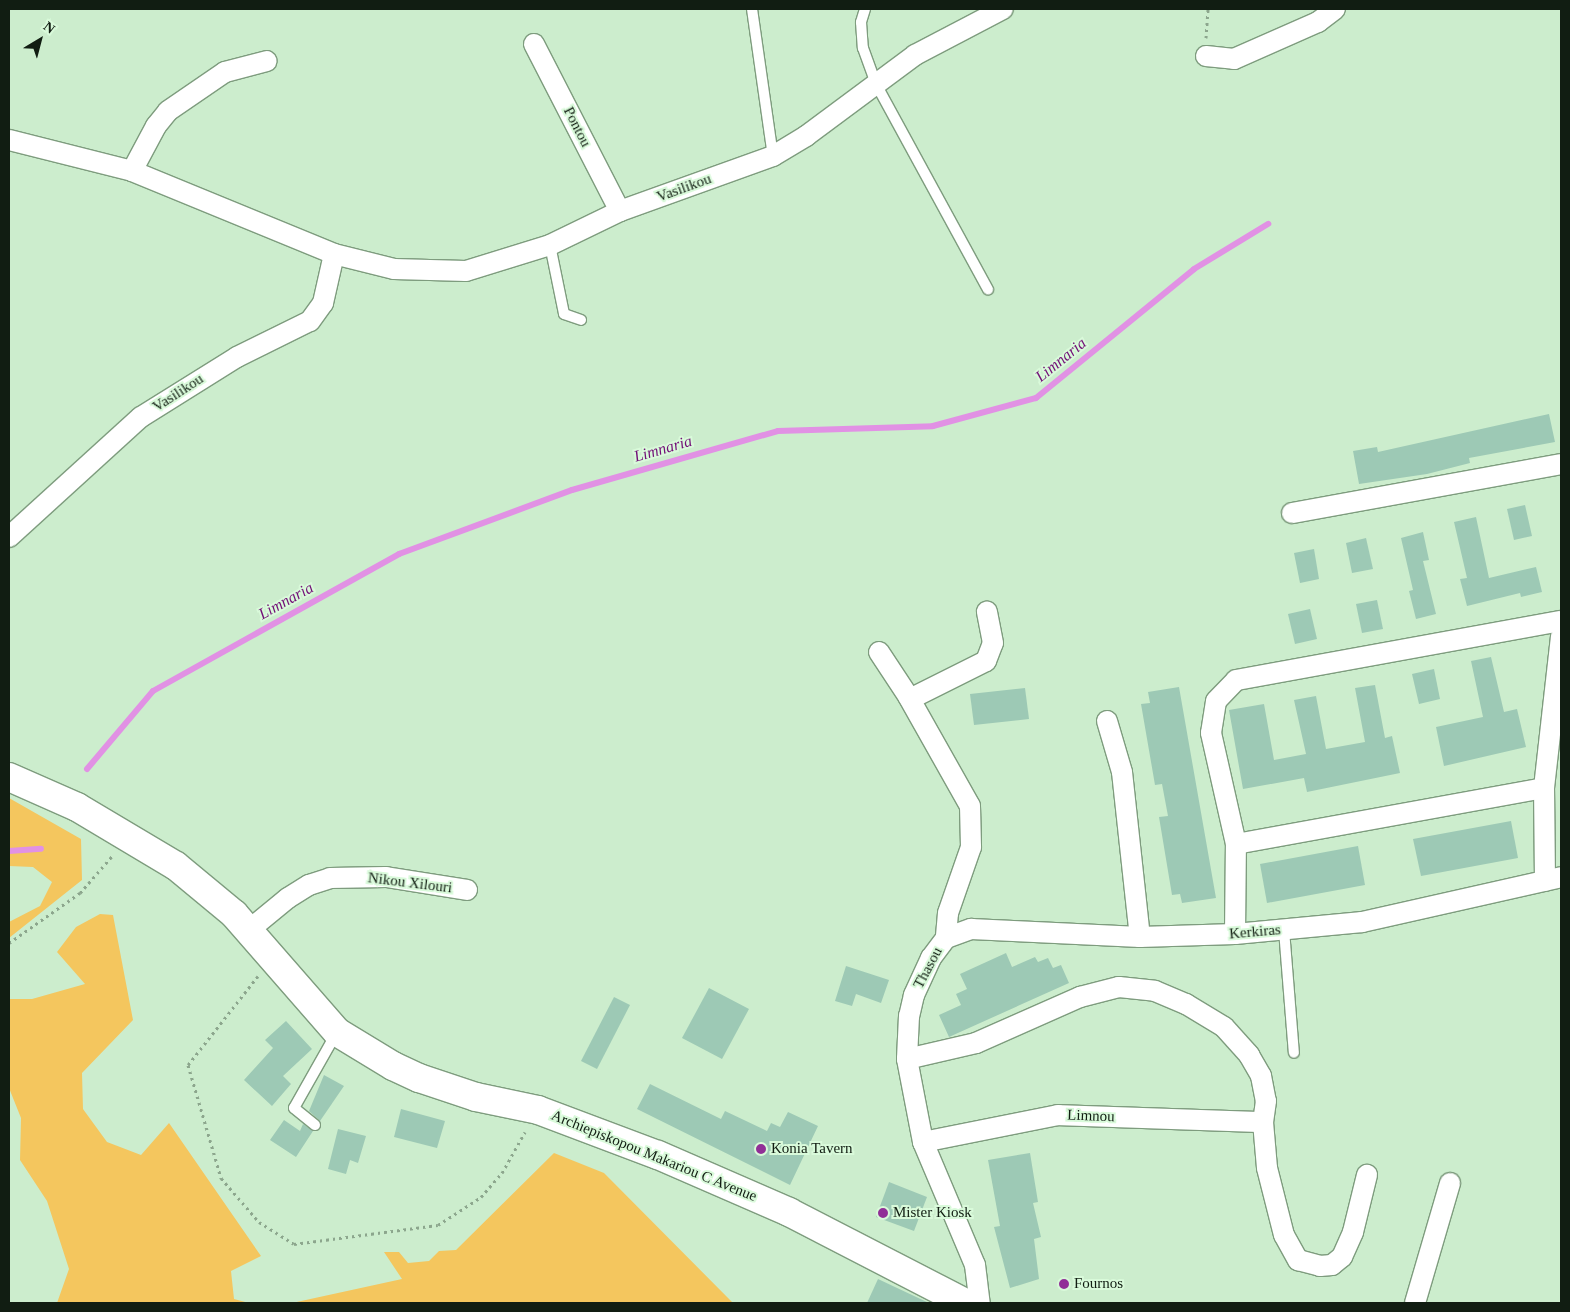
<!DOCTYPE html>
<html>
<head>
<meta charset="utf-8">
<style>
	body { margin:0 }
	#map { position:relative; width:1570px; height:1312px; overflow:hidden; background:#ccedcd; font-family:"Times New Roman",serif }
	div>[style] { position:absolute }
	.green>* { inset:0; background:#f4c65e }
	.stream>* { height:6px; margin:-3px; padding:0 3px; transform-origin:3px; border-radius:3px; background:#e191e4 }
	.building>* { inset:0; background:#9dc9b5 }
	.path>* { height:3px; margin-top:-1.5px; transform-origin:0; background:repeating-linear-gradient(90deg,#8ca68d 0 2.5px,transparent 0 6.5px) }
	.roads { filter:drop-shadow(1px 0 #7e9c7e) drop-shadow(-1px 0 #7e9c7e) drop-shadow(0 1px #7e9c7e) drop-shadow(0 -1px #7e9c7e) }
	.service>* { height:10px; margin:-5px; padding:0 5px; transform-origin:5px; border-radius:5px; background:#fff }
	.minor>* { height:20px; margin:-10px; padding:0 10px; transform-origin:10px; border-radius:10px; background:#fff }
	.secondary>* { height:28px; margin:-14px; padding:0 14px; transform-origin:14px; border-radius:14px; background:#fff }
	.dots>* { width:14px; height:14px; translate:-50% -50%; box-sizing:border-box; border:2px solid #d9fada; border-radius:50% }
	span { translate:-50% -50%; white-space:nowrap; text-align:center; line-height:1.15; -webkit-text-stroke:4px #d9fada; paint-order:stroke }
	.street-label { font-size:15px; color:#111d12 }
	.poi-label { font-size:15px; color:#111d12 }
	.left { translate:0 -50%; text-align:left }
	.water-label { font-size:16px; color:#720f77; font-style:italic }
	.frame { position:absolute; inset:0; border:10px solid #111d12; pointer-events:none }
	.north { position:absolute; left:15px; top:15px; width:50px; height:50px; -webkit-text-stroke:4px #d9fada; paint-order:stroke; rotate:37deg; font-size:14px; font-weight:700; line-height:20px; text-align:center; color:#111d12 }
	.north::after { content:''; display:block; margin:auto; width:18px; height:22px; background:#111d12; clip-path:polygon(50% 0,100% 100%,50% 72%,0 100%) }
</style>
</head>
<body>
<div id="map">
	<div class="green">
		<div style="clip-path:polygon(9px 798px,81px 839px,82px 880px,9px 938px,9px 922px,40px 906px,52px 882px,33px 867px,9px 866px)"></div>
		<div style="clip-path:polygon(100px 914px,113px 915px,133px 1020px,82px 1073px,83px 1109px,107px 1142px,141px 1155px,169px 1123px,261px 1256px,231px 1271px,234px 1299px,249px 1303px,57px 1303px,69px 1269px,47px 1201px,20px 1160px,21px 1118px,9px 1088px,9px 999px,32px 999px,85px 984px,57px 952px,76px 927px)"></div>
		<div style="clip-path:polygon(554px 1153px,604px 1173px,733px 1303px,292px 1303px,402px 1279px,384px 1252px,399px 1252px,408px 1263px,429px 1261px,439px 1251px,456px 1250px)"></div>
	</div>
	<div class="stream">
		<div style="left:87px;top:769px;width:102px;rotate:-49.8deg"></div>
		<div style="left:153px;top:691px;width:282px;rotate:-29.1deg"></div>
		<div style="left:399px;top:554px;width:184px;rotate:-20.3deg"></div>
		<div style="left:572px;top:490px;width:214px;rotate:-16deg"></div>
		<div style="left:778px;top:431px;width:155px;rotate:-1.8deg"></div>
		<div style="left:933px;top:426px;width:107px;rotate:-15.2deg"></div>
		<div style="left:1036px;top:398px;width:204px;rotate:-39.2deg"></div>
		<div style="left:1194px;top:269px;width:87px;rotate:-31.3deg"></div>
		<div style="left:9px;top:851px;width:32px;rotate:-4deg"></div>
	</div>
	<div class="building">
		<div style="clip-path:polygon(1549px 414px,1555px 442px,1469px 458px,1470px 463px,1427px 474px,1359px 484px,1353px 451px,1377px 447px,1378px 452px)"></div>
		<div style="clip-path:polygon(1525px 505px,1532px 536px,1514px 540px,1507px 509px)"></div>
		<div style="clip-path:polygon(1476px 517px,1489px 578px,1536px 567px,1542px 592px,1521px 597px,1520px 593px,1467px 606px,1460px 579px,1467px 578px,1454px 522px)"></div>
		<div style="clip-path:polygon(1423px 532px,1429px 560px,1423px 561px,1436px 614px,1416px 619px,1409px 591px,1413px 590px,1401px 538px)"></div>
		<div style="clip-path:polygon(1366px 538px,1373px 569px,1352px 573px,1346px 543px)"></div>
		<div style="clip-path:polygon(1314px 549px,1319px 579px,1300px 583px,1294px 553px)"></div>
		<div style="clip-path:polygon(1377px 600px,1383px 629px,1362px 633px,1356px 604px)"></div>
		<div style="clip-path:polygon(1310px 609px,1317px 639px,1295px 644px,1288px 614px)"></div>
		<div style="clip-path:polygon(1491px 657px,1504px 712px,1517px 709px,1526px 747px,1444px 766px,1436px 727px,1483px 717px,1471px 661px)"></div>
		<div style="clip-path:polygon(1434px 669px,1440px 699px,1419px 704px,1412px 674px)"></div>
		<div style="clip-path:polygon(1375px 685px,1385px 738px,1392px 736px,1400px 773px,1307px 792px,1304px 778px,1243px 789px,1229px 710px,1264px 704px,1274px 760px,1306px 754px,1294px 700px,1316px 696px,1326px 749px,1365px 742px,1355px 688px)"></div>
		<div style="clip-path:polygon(1179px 687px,1216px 898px,1182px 903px,1180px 894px,1172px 895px,1159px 817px,1168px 816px,1162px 784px,1155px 785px,1141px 704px,1150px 703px,1148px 692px)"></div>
		<div style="clip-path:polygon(1025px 688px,1029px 719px,974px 725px,970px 694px)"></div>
		<div style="clip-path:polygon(1511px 821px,1518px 858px,1421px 876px,1413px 839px)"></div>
		<div style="clip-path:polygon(1358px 846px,1365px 885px,1267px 903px,1260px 864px)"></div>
		<div style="clip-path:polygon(1006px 953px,1012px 967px,1035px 957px,1038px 962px,1048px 958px,1053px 968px,1061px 965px,1069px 983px,949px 1037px,939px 1015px,961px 1005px,956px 994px,967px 989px,960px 974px)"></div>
		<div style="clip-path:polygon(846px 966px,889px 980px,881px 1003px,856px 994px,852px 1006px,835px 1001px)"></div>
		<div style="clip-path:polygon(709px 988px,749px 1009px,722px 1059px,682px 1038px)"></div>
		<div style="clip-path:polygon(614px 997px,630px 1005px,597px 1069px,581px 1061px)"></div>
		<div style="clip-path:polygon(286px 1021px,312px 1049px,283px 1076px,291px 1084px,272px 1106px,244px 1080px,273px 1048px,265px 1040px)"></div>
		<div style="clip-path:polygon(324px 1075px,344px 1086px,320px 1121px,309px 1111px)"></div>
		<div style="clip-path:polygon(650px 1084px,721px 1119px,725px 1111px,767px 1131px,771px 1123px,780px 1127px,788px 1112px,818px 1126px,790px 1185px,637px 1109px)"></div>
		<div style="clip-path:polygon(401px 1109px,445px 1121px,437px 1148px,394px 1137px)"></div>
		<div style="clip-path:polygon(284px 1120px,300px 1131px,303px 1124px,313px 1131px,296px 1157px,270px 1140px)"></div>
		<div style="clip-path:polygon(338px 1129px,366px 1136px,358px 1163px,350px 1160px,346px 1174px,328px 1169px)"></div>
		<div style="clip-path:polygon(1030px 1153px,1038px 1202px,1033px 1203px,1041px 1237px,1034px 1239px,1039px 1279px,1010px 1288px,994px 1227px,1000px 1226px,988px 1160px)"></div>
		<div style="clip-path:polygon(889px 1182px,927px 1197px,914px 1231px,876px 1217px)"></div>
		<div style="clip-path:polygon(878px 1279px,929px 1303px,867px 1303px)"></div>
	</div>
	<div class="path">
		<div style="left:1206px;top:38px;width:29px;rotate:-86deg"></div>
		<div style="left:9px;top:943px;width:87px;rotate:-35.2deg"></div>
		<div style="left:80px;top:893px;width:50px;rotate:-49deg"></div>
		<div style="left:258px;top:976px;width:113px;rotate:128.2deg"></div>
		<div style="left:188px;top:1065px;width:118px;rotate:73.7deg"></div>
		<div style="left:221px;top:1178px;width:58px;rotate:49.2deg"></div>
		<div style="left:259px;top:1222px;width:41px;rotate:32.2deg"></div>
		<div style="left:294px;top:1244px;width:145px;rotate:-7.5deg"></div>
		<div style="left:438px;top:1225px;width:51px;rotate:-33.1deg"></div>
		<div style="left:481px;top:1197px;width:32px;rotate:-49deg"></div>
		<div style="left:502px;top:1173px;width:47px;rotate:-60.7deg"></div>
	</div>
	<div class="roads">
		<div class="service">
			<div style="left:752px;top:9px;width:148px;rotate:81.9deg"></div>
			<div style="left:865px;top:9px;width:14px;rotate:107deg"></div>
			<div style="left:861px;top:22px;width:26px;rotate:86deg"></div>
			<div style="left:863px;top:48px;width:38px;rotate:70deg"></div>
			<div style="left:876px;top:84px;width:234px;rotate:61.4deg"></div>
			<div style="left:550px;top:245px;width:70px;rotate:78.5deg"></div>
			<div style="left:564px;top:314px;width:18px;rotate:19deg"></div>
			<div style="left:1284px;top:930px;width:123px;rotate:85.4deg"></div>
			<div style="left:315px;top:1125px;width:27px;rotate:-141deg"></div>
			<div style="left:294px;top:1108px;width:87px;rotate:-60.5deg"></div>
		</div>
		<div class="minor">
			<div style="left:534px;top:44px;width:188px;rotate:62.8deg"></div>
			<div style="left:1206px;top:56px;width:28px;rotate:6deg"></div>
			<div style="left:1234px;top:59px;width:92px;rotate:-23.8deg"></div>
			<div style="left:1318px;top:22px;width:21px;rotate:-37deg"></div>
			<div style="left:9px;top:140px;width:127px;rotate:14.1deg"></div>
			<div style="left:132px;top:171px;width:218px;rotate:22.3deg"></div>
			<div style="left:334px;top:254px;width:62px;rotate:14deg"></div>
			<div style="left:394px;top:269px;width:72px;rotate:1.6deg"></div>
			<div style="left:466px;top:271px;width:88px;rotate:-17.2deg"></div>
			<div style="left:550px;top:245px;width:78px;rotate:-25.9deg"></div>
			<div style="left:620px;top:211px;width:163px;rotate:-19.8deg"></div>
			<div style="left:773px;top:156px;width:39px;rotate:-31deg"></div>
			<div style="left:806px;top:136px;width:136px;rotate:-36.6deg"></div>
			<div style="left:915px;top:55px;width:99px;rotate:-27.6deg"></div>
			<div style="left:132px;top:171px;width:51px;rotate:-61.9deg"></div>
			<div style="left:156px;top:126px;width:19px;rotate:-51deg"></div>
			<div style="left:168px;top:111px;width:69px;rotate:-34.4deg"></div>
			<div style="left:225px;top:72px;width:43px;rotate:-14.7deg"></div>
			<div style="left:1292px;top:513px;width:273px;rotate:-10.3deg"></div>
			<div style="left:9px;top:537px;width:178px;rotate:-42.3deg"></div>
			<div style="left:141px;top:417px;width:113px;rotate:-32deg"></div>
			<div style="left:237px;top:357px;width:81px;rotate:-26.3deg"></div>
			<div style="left:310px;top:321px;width:22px;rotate:-54deg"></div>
			<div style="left:323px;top:303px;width:50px;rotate:-77.3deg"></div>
			<div style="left:879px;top:652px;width:53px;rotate:56.6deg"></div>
			<div style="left:908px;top:696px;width:126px;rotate:60.6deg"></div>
			<div style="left:970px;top:806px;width:41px;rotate:88.6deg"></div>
			<div style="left:971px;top:847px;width:70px;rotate:109.2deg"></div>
			<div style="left:948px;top:913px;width:25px;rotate:95deg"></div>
			<div style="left:946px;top:938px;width:25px;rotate:127deg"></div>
			<div style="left:931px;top:958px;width:41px;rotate:114.7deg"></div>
			<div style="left:914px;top:995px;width:22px;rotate:103deg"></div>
			<div style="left:909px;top:1016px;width:43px;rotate:92.7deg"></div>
			<div style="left:907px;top:1059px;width:85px;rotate:79.1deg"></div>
			<div style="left:923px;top:1142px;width:134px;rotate:67.1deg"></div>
			<div style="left:975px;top:1265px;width:38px;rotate:83deg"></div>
			<div style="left:910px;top:699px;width:85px;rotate:-26.6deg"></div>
			<div style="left:986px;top:661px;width:19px;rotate:-69deg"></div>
			<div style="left:993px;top:643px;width:32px;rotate:-101deg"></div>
			<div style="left:1107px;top:721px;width:53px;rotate:73.6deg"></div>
			<div style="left:1122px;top:772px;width:166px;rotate:83.8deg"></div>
			<div style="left:1236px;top:844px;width:313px;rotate:-10.3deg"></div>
			<div style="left:1545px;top:881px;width:93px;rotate:-90.6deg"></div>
			<div style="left:1544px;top:788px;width:153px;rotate:-83.6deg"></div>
			<div style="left:249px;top:930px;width:50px;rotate:-39.4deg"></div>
			<div style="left:288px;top:898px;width:25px;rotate:-32deg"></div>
			<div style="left:309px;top:885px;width:22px;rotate:-18deg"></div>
			<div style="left:330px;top:878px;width:56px;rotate:-1deg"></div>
			<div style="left:386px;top:877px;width:82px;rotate:9.1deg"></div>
			<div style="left:1235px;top:934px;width:90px;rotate:-89.4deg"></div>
			<div style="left:1236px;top:844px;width:114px;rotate:-102.7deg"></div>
			<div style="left:1211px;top:733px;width:32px;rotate:-81deg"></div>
			<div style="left:1216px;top:701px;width:29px;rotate:-46deg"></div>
			<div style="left:1236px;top:680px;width:330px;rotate:-10.3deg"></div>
			<div style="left:946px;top:938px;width:27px;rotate:-20deg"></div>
			<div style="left:971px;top:929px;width:169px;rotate:2.7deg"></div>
			<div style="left:1140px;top:937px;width:95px;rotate:-1.8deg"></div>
			<div style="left:1235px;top:934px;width:128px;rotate:-5.4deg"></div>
			<div style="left:1362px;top:922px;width:204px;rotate:-12.7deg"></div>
			<div style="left:907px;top:1059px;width:71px;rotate:-13.1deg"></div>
			<div style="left:976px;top:1043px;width:114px;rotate:-23.9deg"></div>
			<div style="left:1080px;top:997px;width:40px;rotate:-14.4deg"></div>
			<div style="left:1119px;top:987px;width:36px;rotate:6deg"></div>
			<div style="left:1155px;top:991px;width:34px;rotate:23deg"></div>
			<div style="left:1186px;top:1004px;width:44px;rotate:31.2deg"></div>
			<div style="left:1224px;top:1027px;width:38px;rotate:48deg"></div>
			<div style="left:1249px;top:1055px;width:24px;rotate:60deg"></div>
			<div style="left:1261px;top:1076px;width:25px;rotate:79deg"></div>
			<div style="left:1266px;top:1101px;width:21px;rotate:98deg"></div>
			<div style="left:1263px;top:1122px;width:46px;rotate:85deg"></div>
			<div style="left:1267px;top:1168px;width:69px;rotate:75.8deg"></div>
			<div style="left:1284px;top:1235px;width:29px;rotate:61deg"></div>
			<div style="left:1298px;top:1260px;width:23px;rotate:15deg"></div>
			<div style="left:1320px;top:1266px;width:12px;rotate:-5deg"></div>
			<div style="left:1332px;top:1265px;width:13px;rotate:-39deg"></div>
			<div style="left:1342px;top:1257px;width:27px;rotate:-66deg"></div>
			<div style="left:1353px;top:1232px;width:59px;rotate:-76.2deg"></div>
			<div style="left:923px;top:1142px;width:138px;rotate:-11.3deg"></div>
			<div style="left:1058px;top:1115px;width:205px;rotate:2deg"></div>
			<div style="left:1415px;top:1303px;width:125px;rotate:-73.7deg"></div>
		</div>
		<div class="secondary">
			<div style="left:9px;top:777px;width:74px;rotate:23.8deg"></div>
			<div style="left:77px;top:807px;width:115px;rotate:30.8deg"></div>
			<div style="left:176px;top:866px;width:75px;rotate:39.6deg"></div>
			<div style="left:234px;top:914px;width:157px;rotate:48.9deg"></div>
			<div style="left:337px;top:1032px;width:66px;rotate:31.3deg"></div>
			<div style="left:393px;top:1066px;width:29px;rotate:25deg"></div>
			<div style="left:419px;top:1078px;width:60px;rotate:18.4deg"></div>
			<div style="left:476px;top:1097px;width:63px;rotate:11.8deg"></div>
			<div style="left:538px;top:1110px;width:128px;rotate:20.6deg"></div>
			<div style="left:658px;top:1155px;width:143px;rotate:23.5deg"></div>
			<div style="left:789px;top:1212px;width:198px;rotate:27.3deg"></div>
		</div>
	</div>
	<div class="dots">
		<div style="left:761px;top:1149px;background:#912f97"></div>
		<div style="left:883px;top:1213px;background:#912f97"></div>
		<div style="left:1064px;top:1284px;background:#912f97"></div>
	</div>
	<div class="street-label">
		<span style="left:577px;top:127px;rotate:63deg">Pontou</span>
		<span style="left:684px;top:188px;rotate:-20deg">Vasilikou</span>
		<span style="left:178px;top:393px;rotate:-33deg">Vasilikou</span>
		<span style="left:410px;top:883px;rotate:7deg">Nikou Xilouri</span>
		<span style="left:1255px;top:932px;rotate:-5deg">Kerkiras</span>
		<span style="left:928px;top:968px;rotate:-62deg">Thasou</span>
		<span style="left:1091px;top:1116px;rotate:2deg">Limnou</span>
		<span style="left:654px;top:1156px;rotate:22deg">Archiepiskopou Makariou C Avenue</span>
	</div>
	<div class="poi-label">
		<span class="left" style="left:771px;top:1149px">Konia Tavern</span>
		<span class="left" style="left:893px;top:1213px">Mister Kiosk</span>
		<span class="left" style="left:1074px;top:1284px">Fournos</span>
	</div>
	<div class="water-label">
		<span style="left:1061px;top:360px;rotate:-39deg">Limnaria</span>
		<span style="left:663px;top:449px;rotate:-16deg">Limnaria</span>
		<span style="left:286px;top:601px;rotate:-29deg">Limnaria</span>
	</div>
	<div class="frame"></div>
	<div class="north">N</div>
</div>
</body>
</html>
